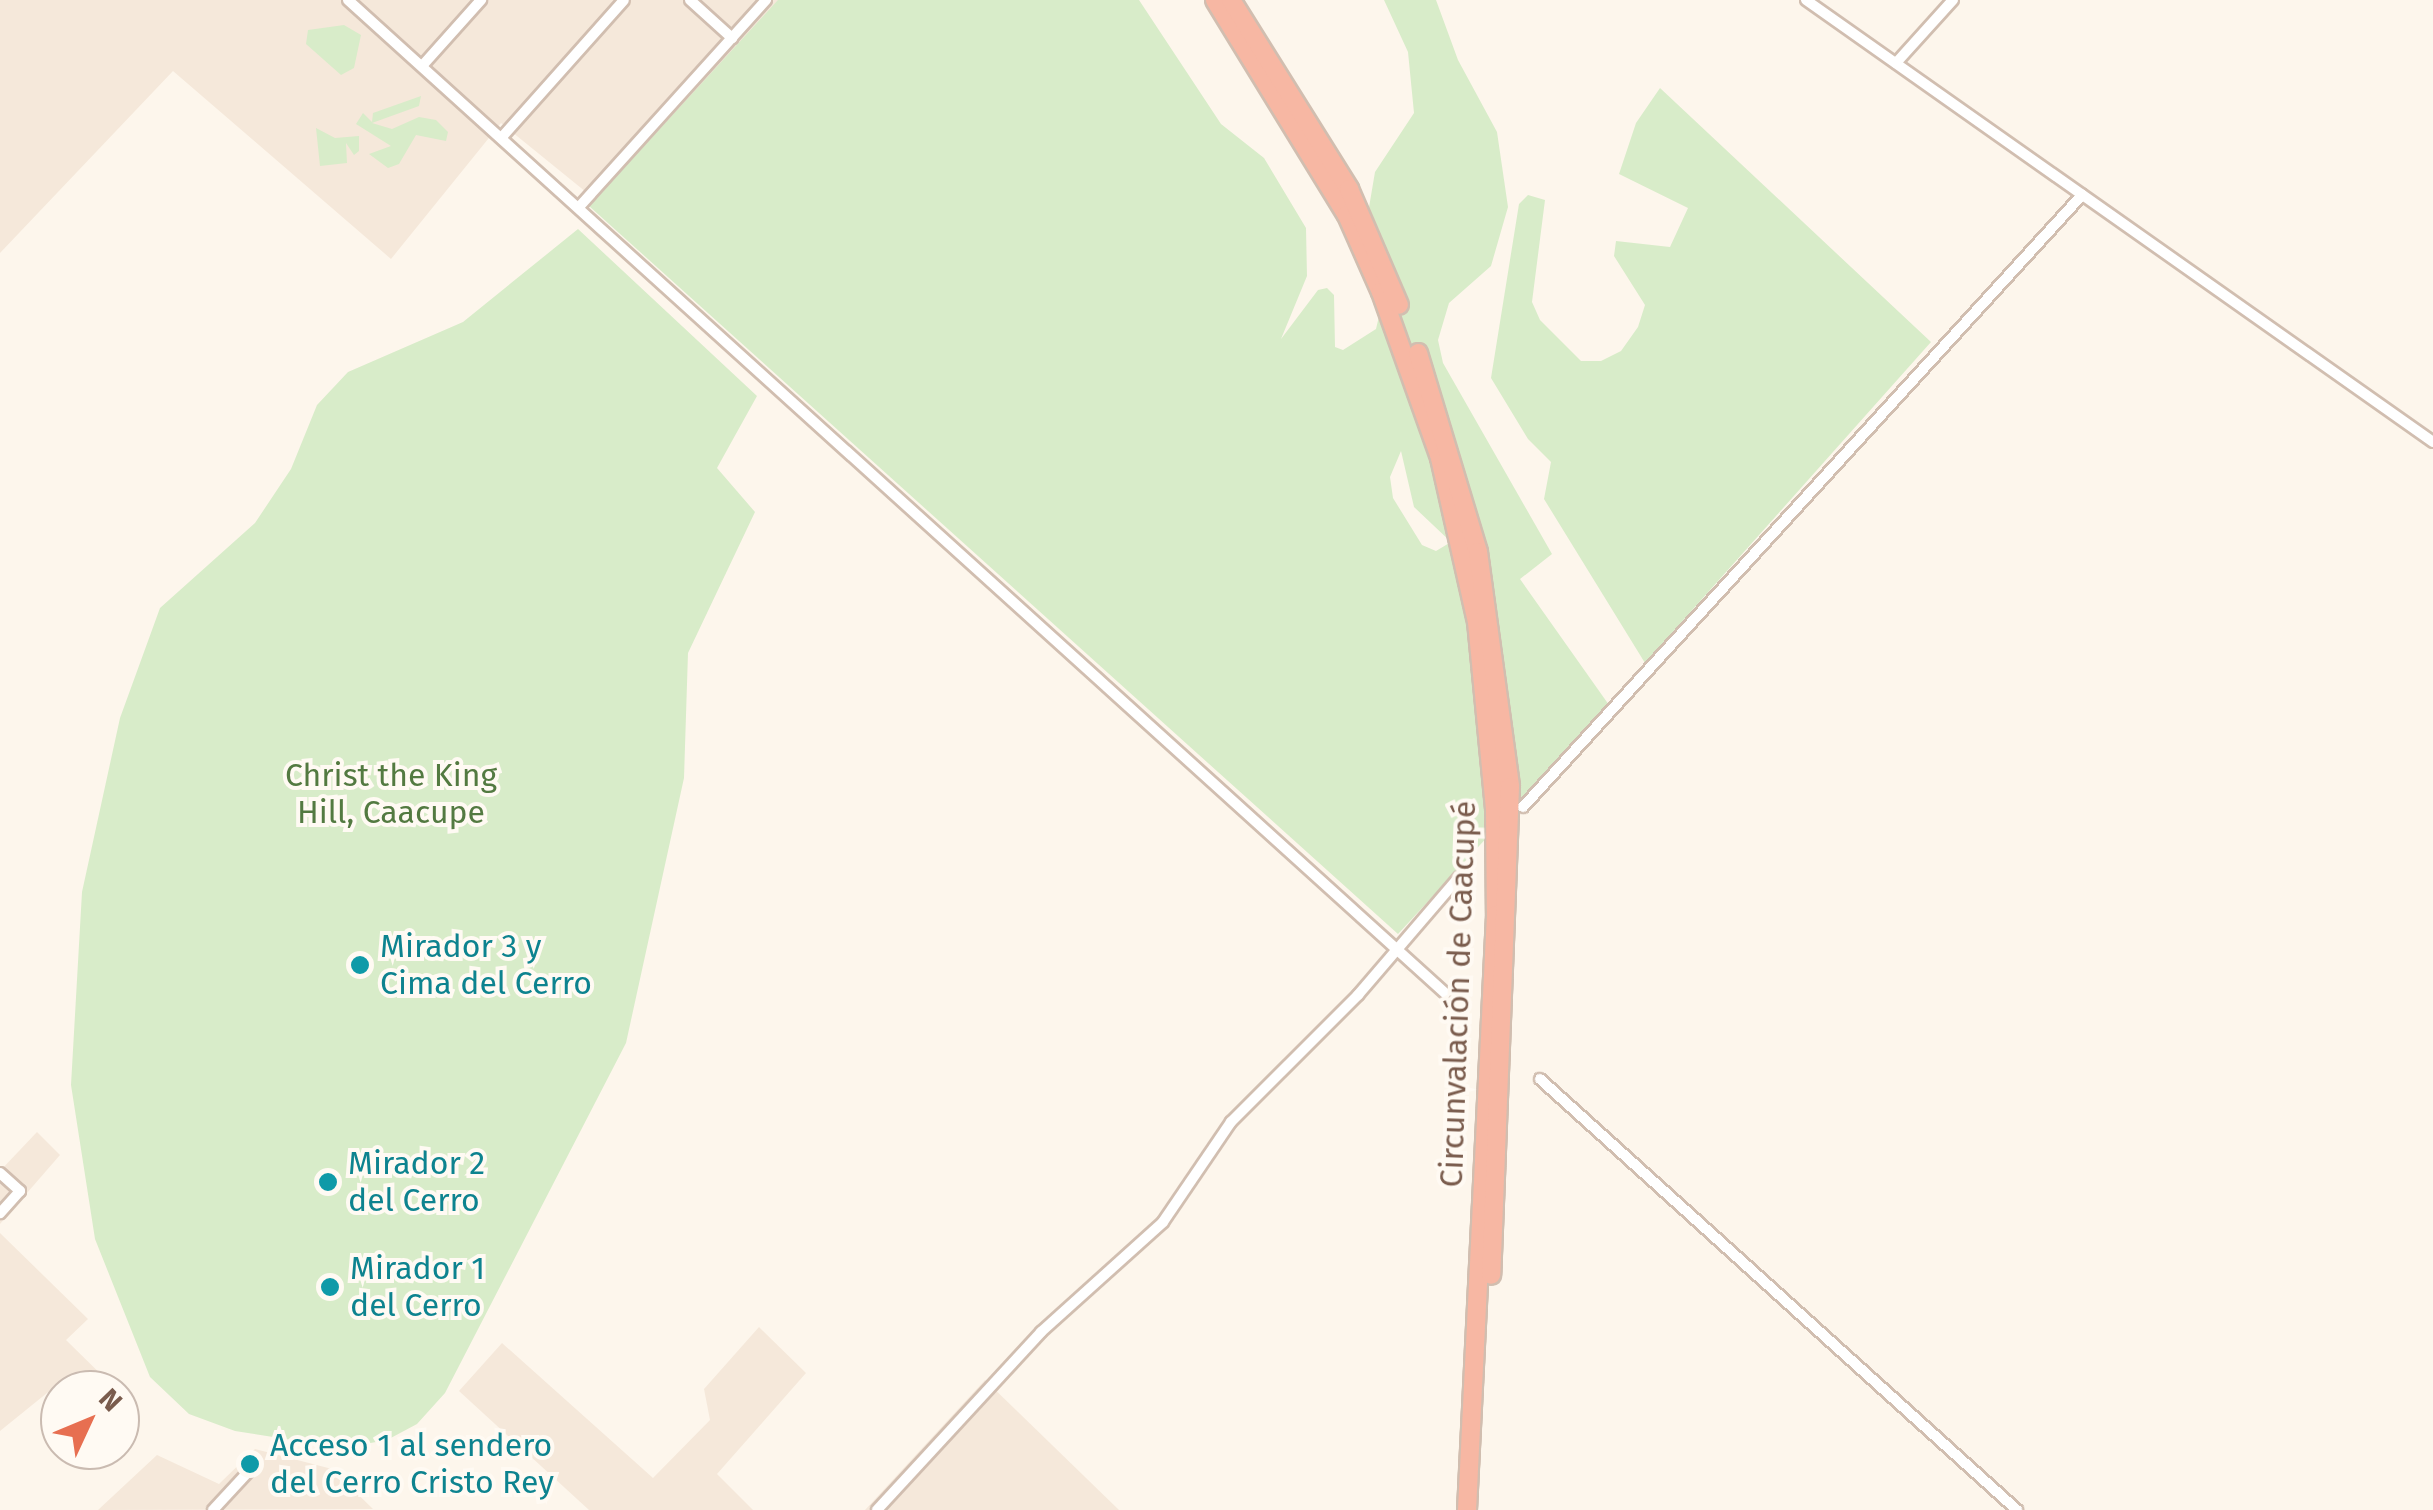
<!DOCTYPE html>
<html>
<head>
<meta charset="utf-8">
<style>
	body { margin:0 }
	#map { position:relative; width:2433px; height:1510px; overflow:hidden; background:#fdf6ec; font-family:"Fira Sans",sans-serif }
	div>[style] { position:absolute }
	.residential>* { inset:0; background:#f5e8da }
	.green>* { inset:0; background:#d8ecc9 }
	.roads { filter:drop-shadow(2px 0 #d1beb0) drop-shadow(-2px 0 #d1beb0) drop-shadow(0 2px #d1beb0) drop-shadow(0 -2px #d1beb0) }
	.street>* { height:10px; margin:-5px; padding:0 5px; transform-origin:5px; border-radius:5px; background:#fff }
	.highway>* { height:18px; margin:-9px; padding:0 9px; transform-origin:9px; border-radius:9px; background:#f7b7a3 }
	.dots>* { width:28px; height:28px; translate:-50% -50%; box-sizing:border-box; border:5px solid #fffaf3; border-radius:50% }
	span { translate:-50% -50%; white-space:nowrap; text-align:center; line-height:1.15; -webkit-text-stroke:8px #fffaf3; paint-order:stroke }
	.park-label { font-size:32px; color:#537a41 }
	.culture-label { font-size:32px; color:#0d838f }
	.left { translate:0 -50%; text-align:left }
	.street-label { font-size:32px; color:#7a5c4d }
	.north { position:absolute; left:40px; top:1370px; width:100px; height:100px; box-sizing:border-box; background:#fffaf3; border:2px solid #cabbb1; border-radius:50%; rotate:46deg; font-size:28px; font-weight:700; line-height:40px; text-align:center; color:#7a5c4d }
	.north::after { content:''; display:block; margin:auto; width:35px; height:45px; background:#e76f51; clip-path:polygon(50% 0,100% 100%,50% 72%,0 100%) }
</style>
</head>
<body>
<div id="map">
	<div class="residential">
		<div style="clip-path:polygon(0 0,780px 0,602px 205px,501px 123px,391px 259px,173px 71px,0 253px)"></div>
		<div style="clip-path:polygon(37px 1132px,60px 1155px,0 1224px,0 1171px)"></div>
		<div style="clip-path:polygon(0 1233px,88px 1319px,66px 1340px,117px 1390px,83px 1390px,68px 1376px,0 1431px)"></div>
		<div style="clip-path:polygon(759px 1327px,806px 1373px,717px 1474px,753px 1510px,589px 1510px,459px 1391px,502px 1343px,653px 1478px,710px 1420px,704px 1389px)"></div>
		<div style="clip-path:polygon(985px 1380px,1119px 1510px,865px 1510px)"></div>
		<div style="clip-path:polygon(255px 1449px,332px 1469px,373px 1509px,98px 1510px,157px 1455px,219px 1484px)"></div>
	</div>
	<div class="green">
		<div style="clip-path:polygon(evenodd,778px 0,1139px 0,1221px 124px,1264px 158px,1306px 228px,1307px 276px,1281px 339px,1318px 290px,1327px 288px,1334px 295px,1335px 347px,1343px 350px,1376px 329px,1385px 291px,1365px 231px,1375px 172px,1414px 113px,1408px 52px,1384px 0,1436px 0,1458px 60px,1497px 132px,1508px 207px,1491px 266px,1449px 303px,1438px 340px,1443px 363px,1552px 554px,1520px 579px,1609px 705px,1398px 934px,589px 206px,778px 0,1401px 451px,1414px 507px,1451px 542px,1436px 551px,1422px 545px,1393px 498px,1390px 477px,1401px 451px)"></div>
		<div style="clip-path:polygon(344px 25px,361px 35px,354px 68px,341px 75px,306px 44px,308px 30px)"></div>
		<div style="clip-path:polygon(1660px 88px,1931px 342px,1645px 663px,1544px 499px,1551px 462px,1528px 439px,1491px 378px,1519px 204px,1528px 195px,1545px 200px,1532px 302px,1540px 320px,1581px 361px,1601px 361px,1621px 351px,1638px 327px,1645px 305px,1614px 256px,1616px 241px,1670px 247px,1688px 208px,1619px 174px,1636px 123px)"></div>
		<div style="clip-path:polygon(421px 96px,419px 106px,372px 123px,392px 129px,419px 117px,436px 120px,448px 132px,446px 141px,416px 135px,399px 164px,388px 168px,369px 154px,391px 146px,356px 124px,363px 113px,372px 122px,373px 113px)"></div>
		<div style="clip-path:polygon(316px 128px,335px 138px,359px 136px,359px 151px,354px 155px,346px 143px,347px 163px,320px 166px)"></div>
		<div style="clip-path:polygon(578px 229px,757px 396px,717px 468px,755px 512px,688px 653px,684px 778px,626px 1043px,445px 1393px,417px 1424px,387px 1440px,343px 1448px,235px 1431px,189px 1414px,150px 1377px,95px 1239px,71px 1085px,82px 892px,120px 718px,160px 608px,255px 523px,291px 469px,317px 405px,348px 372px,463px 322px)"></div>
	</div>
	<div class="roads">
		<div class="street">
			<div style="left:348px;top:0;width:1480px;rotate:42.15deg"></div>
			<div style="left:690px;top:0;width:57px;rotate:42.1deg"></div>
			<div style="left:1806px;top:0;width:767px;rotate:35.18deg"></div>
			<div style="left:1896px;top:63px;width:85px;rotate:-47.9deg"></div>
			<div style="left:422px;top:66px;width:89px;rotate:-48.2deg"></div>
			<div style="left:502px;top:137px;width:183px;rotate:-48.3deg"></div>
			<div style="left:579px;top:207px;width:279px;rotate:-47.9deg"></div>
			<div style="left:1523px;top:807px;width:829px;rotate:-47.59deg"></div>
			<div style="left:1540px;top:1079px;width:643px;rotate:42.1deg"></div>
			<div style="left:0;top:1173px;width:27px;rotate:42deg"></div>
			<div style="left:20px;top:1191px;width:30px;rotate:132deg"></div>
			<div style="left:213px;top:1510px;width:54px;rotate:-47.2deg"></div>
			<div style="left:877px;top:1510px;width:242px;rotate:-47.3deg"></div>
			<div style="left:1041px;top:1332px;width:164px;rotate:-42deg"></div>
			<div style="left:1163px;top:1222px;width:121px;rotate:-55.8deg"></div>
			<div style="left:1231px;top:1122px;width:180px;rotate:-45deg"></div>
			<div style="left:1358px;top:995px;width:155px;rotate:-49.4deg"></div>
		</div>
		<div class="highway">
			<div style="left:1215px;top:0;width:252px;rotate:58.5deg"></div>
			<div style="left:1347px;top:215px;width:84px;rotate:66.2deg"></div>
			<div style="left:1381px;top:292px;width:176px;rotate:70.4deg"></div>
			<div style="left:1440px;top:458px;width:168px;rotate:77.3deg"></div>
			<div style="left:1477px;top:622px;width:188px;rotate:84.5deg"></div>
			<div style="left:1495px;top:809px;width:106px;rotate:89.5deg"></div>
			<div style="left:1496px;top:915px;width:596px;rotate:92.79deg"></div>
			<div style="left:1231px;top:0;width:223px;rotate:58deg"></div>
			<div style="left:1349px;top:189px;width:126px;rotate:66.7deg"></div>
			<div style="left:1418px;top:353px;width:208px;rotate:73.2deg"></div>
			<div style="left:1478px;top:552px;width:237px;rotate:82.2deg"></div>
			<div style="left:1510px;top:787px;width:488px;rotate:92.2deg"></div>
		</div>
	</div>
	<div class="dots">
		<div style="left:360px;top:965px;background:#0f9aa8"></div>
		<div style="left:328px;top:1182px;background:#0f9aa8"></div>
		<div style="left:330px;top:1287px;background:#0f9aa8"></div>
		<div style="left:250px;top:1464px;background:#0f9aa8"></div>
	</div>
	<div class="park-label">
		<span style="left:391px;top:794px">Christ the King<br>Hill, Caacupe</span>
	</div>
	<div class="culture-label">
		<span class="left" style="left:380px;top:965px">Mirador 3 y<br>Cima del Cerro</span>
		<span class="left" style="left:348px;top:1182px">Mirador 2<br>del Cerro</span>
		<span class="left" style="left:350px;top:1287px">Mirador 1<br>del Cerro</span>
		<span class="left" style="left:270px;top:1464px">Acceso 1 al sendero<br>del Cerro Cristo Rey</span>
	</div>
	<div class="street-label">
		<span style="left:1458px;top:994px;rotate:-88deg">Circunvalación de Caacupé</span>
	</div>
	<div class="north">N</div>
</div>
</body>
</html>
